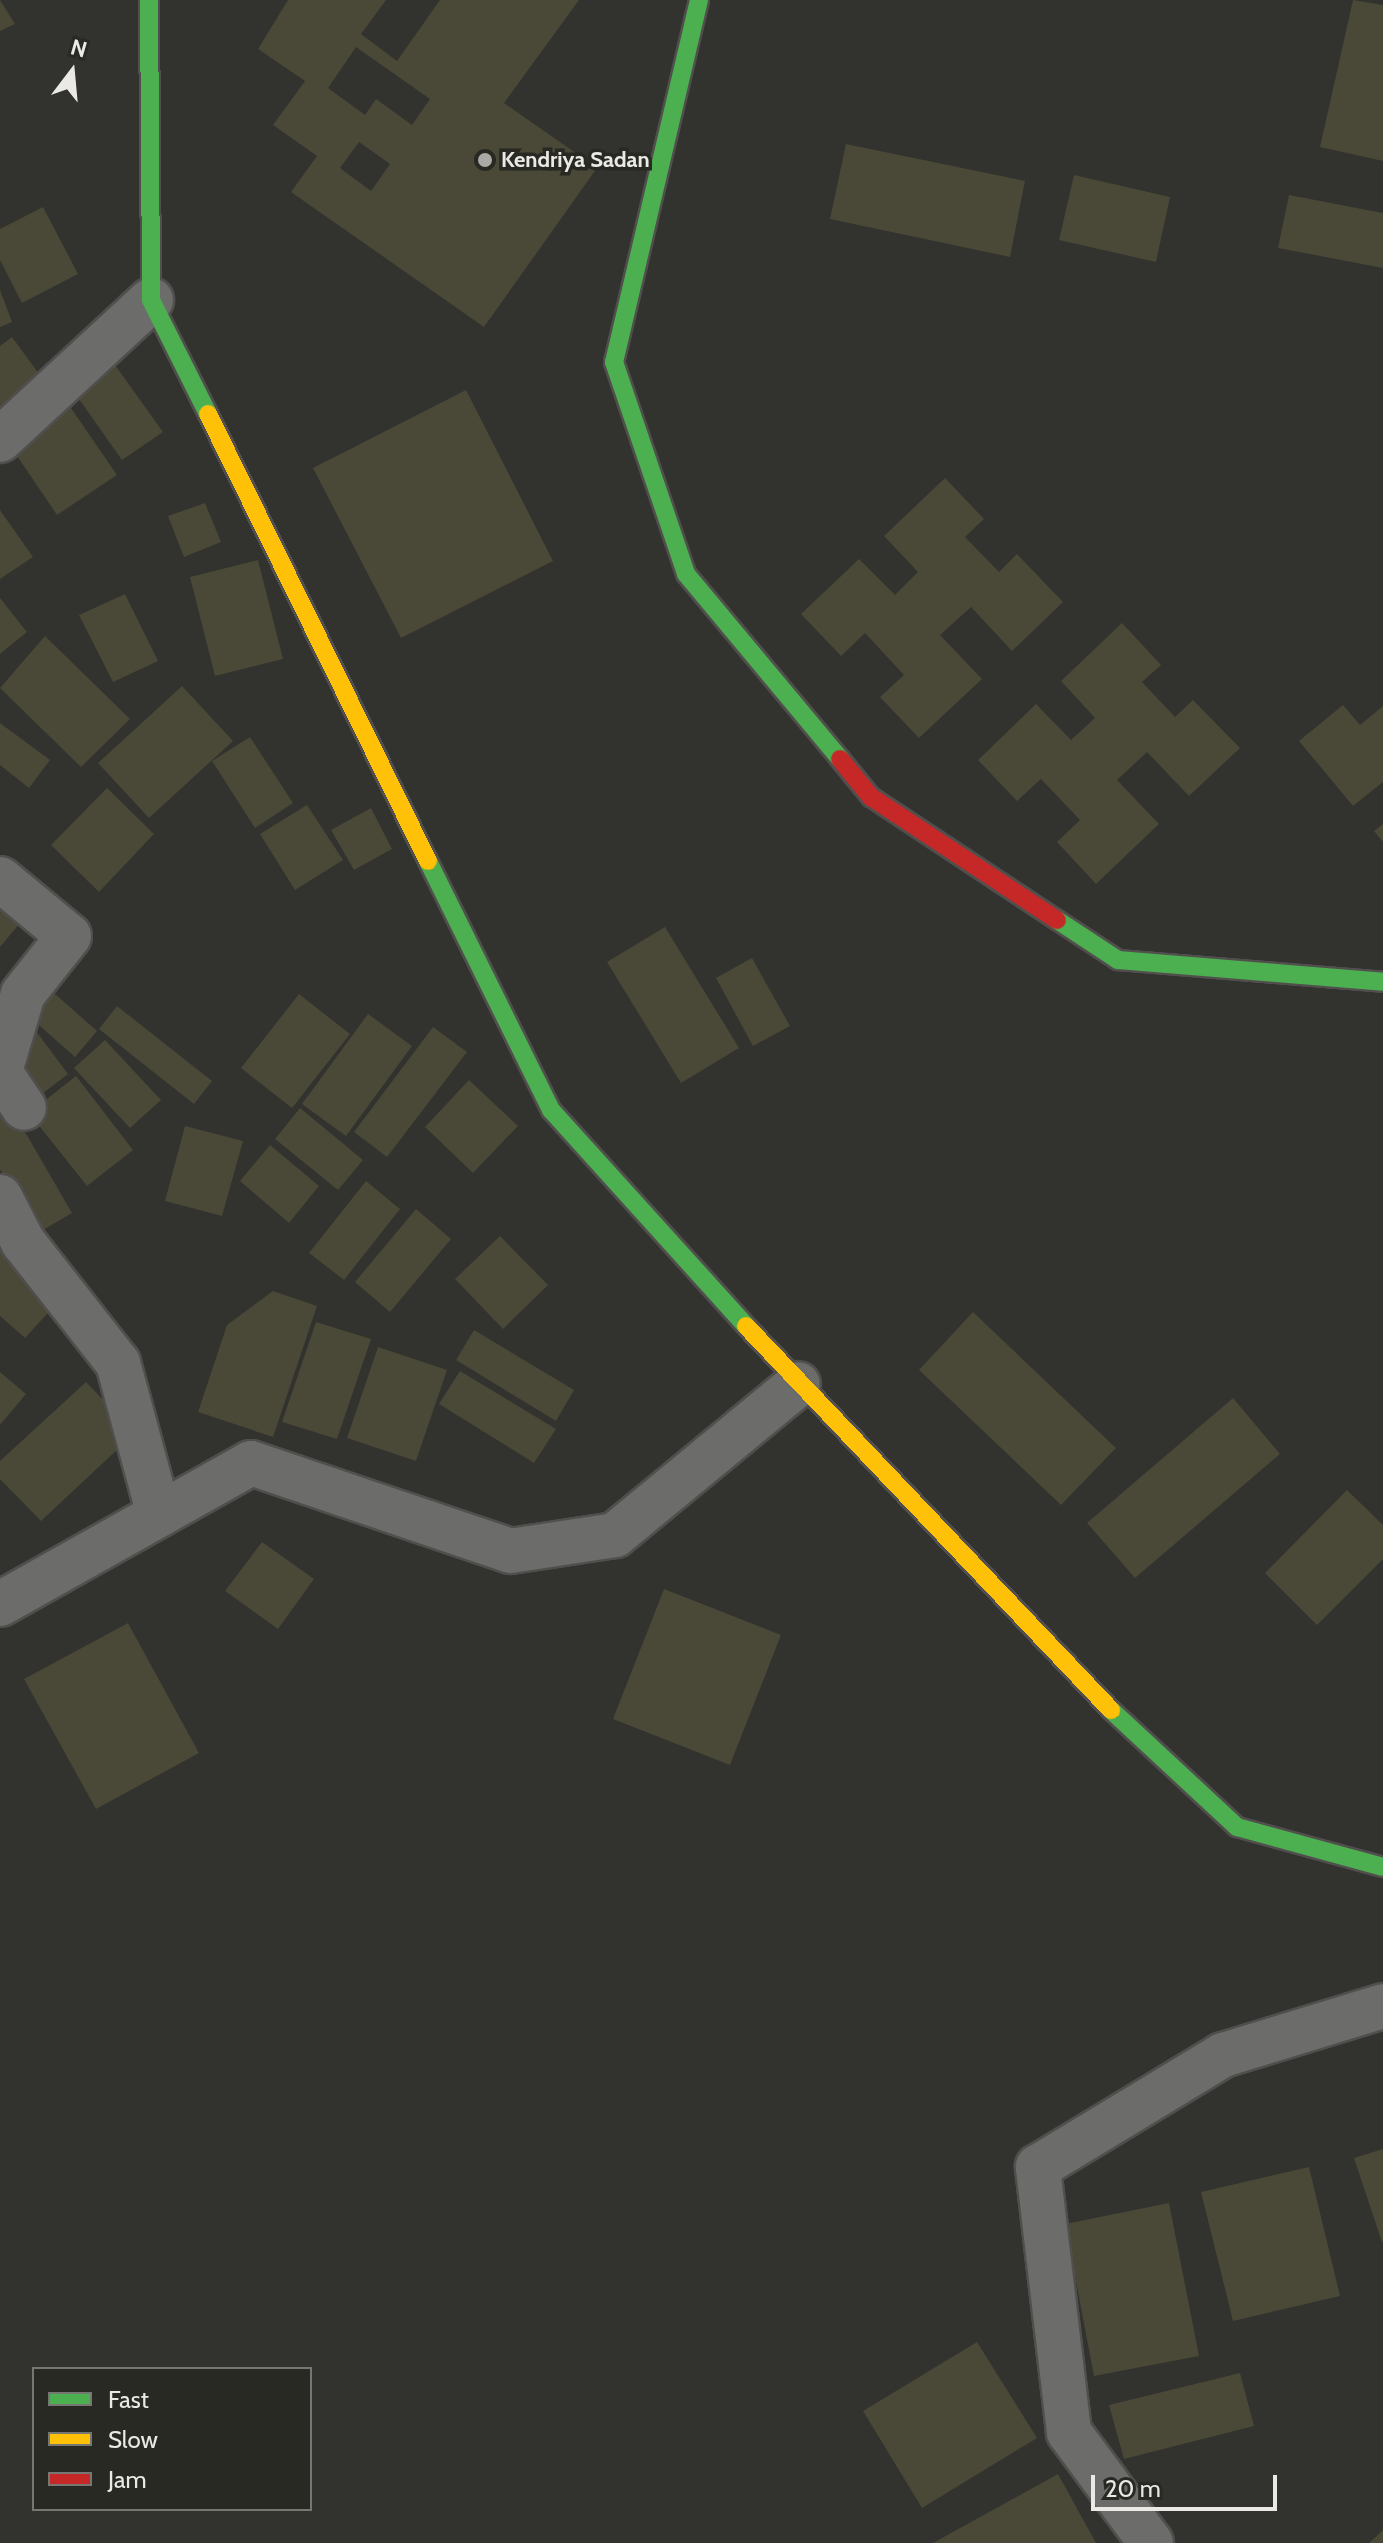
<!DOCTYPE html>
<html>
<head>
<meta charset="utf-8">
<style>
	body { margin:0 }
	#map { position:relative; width:1383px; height:2543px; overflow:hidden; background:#32322f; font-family:Cabin,sans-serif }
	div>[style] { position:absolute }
	.building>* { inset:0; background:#4a4836 }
	.roads { filter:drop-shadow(2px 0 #504f4d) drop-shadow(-2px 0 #504f4d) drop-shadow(0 2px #504f4d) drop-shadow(0 -2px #504f4d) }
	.street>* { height:44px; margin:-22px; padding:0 22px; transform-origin:22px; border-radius:22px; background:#6c6c6a }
	.fast>* { height:18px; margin:-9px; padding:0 9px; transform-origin:9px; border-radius:9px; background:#4caf50 }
	.slow>* { height:18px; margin:-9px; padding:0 9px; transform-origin:9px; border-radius:9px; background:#ffc107 }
	.jam>* { height:18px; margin:-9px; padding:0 9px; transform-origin:9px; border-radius:9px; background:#c62828 }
	.dots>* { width:22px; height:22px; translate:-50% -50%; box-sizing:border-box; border:4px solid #292924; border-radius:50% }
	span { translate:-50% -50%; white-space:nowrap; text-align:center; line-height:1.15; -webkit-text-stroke:7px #292924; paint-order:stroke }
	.poi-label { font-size:22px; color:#eae9e6; font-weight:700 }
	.left { translate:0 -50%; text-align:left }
	.legend { position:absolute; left:32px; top:2367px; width:280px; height:144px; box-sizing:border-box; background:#292924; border:2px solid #767672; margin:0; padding:10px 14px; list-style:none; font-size:24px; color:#eae9e6 }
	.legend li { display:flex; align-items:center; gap:16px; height:40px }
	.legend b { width:40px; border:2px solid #767672 }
	.north { position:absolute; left:32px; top:32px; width:80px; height:80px; -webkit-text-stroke:6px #292924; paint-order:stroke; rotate:16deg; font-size:22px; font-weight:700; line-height:32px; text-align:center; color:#eae9e6 }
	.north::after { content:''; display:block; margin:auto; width:28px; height:36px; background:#eae9e6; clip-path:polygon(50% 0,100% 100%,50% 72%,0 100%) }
	.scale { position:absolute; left:1091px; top:2475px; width:186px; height:36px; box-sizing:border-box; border:4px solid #eae9e6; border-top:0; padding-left:10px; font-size:24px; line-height:28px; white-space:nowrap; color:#eae9e6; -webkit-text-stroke:6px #292924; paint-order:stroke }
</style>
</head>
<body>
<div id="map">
	<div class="building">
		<div style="clip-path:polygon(0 0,15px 24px,0 31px)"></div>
		<div style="clip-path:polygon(evenodd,288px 0,386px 0,361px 34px,397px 61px,440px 0,579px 0,504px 103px,597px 168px,484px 327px,291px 192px,317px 156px,273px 125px,305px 81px,258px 49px,288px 0,356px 47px,430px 99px,412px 125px,376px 99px,365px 115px,328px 88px,356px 47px,288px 0,359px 142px,390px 164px,371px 191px,340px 168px,359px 142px)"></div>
		<div style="clip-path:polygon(1353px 0,1383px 5px,1383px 161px,1320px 147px)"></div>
		<div style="clip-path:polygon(846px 144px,1025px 181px,1010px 257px,830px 219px)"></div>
		<div style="clip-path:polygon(1074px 175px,1170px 197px,1156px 262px,1059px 240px)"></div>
		<div style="clip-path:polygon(1289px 195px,1383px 213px,1383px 268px,1278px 248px)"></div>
		<div style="clip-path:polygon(43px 207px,78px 274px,22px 303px,0 260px,0 229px)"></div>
		<div style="clip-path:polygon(0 290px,12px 322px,0 327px)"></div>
		<div style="clip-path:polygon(12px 337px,45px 382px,0 415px,0 346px)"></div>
		<div style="clip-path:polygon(110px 358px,163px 432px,122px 460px,69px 385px)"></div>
		<div style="clip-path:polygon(466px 390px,553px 561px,401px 638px,313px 468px)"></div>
		<div style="clip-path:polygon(71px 408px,117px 475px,57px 515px,11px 447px)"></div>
		<div style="clip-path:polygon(945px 478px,984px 519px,965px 537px,999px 572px,1017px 554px,1063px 602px,1012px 651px,971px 607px,940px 635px,982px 679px,919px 738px,880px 697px,904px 675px,865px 633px,841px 656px,801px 614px,859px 559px,895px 595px,918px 572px,884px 536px)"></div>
		<div style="clip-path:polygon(205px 503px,221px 542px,184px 557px,168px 516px)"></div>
		<div style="clip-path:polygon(0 510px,33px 557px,0 579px)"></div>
		<div style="clip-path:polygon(258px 560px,283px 659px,215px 676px,190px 577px)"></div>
		<div style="clip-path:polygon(125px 594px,158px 661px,113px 682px,79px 615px)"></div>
		<div style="clip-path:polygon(0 598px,27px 632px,0 654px)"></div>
		<div style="clip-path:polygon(1122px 623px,1161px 665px,1142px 682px,1175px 717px,1193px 700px,1240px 748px,1189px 796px,1147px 752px,1117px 780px,1159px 824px,1096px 884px,1057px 842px,1080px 820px,1041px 779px,1017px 801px,978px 760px,1036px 704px,1071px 740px,1095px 718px,1061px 681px)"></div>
		<div style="clip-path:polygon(45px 636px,130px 719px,81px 767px,0 688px)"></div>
		<div style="clip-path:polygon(182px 686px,233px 741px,149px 818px,98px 763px)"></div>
		<div style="clip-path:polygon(1343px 705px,1360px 725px,1383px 706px,1383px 782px,1353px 806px,1299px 741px)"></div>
		<div style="clip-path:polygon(0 723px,50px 760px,29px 788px,0 765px)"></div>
		<div style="clip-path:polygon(250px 737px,293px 803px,255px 828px,212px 761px)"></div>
		<div style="clip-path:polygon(107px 788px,154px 834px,99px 892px,51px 845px)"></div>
		<div style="clip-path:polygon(307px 805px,343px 860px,295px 890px,260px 834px)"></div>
		<div style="clip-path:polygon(371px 808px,392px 849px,354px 870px,331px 830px)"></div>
		<div style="clip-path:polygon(1383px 824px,1383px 842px,1374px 831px)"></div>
		<div style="clip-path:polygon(0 893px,26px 916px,0 947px)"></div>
		<div style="clip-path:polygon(665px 927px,739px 1048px,681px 1083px,607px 962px)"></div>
		<div style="clip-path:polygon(752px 958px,790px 1026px,753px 1046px,716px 978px)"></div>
		<div style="clip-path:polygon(45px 985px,97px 1031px,75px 1057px,23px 1011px)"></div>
		<div style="clip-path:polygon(299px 994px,350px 1034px,292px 1108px,241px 1068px)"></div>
		<div style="clip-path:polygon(117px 1006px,212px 1081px,194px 1104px,99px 1029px)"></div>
		<div style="clip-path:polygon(368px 1014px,412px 1046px,346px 1136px,302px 1104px)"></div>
		<div style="clip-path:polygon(33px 1027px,68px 1074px,33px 1101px,9px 1069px)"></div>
		<div style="clip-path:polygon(433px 1027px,467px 1052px,387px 1157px,354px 1132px)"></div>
		<div style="clip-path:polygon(105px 1040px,161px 1100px,130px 1128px,74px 1068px)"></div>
		<div style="clip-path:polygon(76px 1076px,133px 1150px,87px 1186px,29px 1113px)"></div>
		<div style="clip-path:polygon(469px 1080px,518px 1126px,473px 1173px,425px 1127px)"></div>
		<div style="clip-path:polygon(10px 1106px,72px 1213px,31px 1237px,0 1169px,0 1115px)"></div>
		<div style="clip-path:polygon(300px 1108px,363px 1160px,338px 1190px,275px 1139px)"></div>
		<div style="clip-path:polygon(185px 1126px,243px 1141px,222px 1216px,165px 1201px)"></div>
		<div style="clip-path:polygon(270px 1145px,319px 1186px,289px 1223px,240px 1181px)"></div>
		<div style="clip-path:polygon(366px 1181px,400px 1209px,344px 1280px,309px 1253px)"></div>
		<div style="clip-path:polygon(416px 1209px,451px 1239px,390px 1312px,355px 1282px)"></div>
		<div style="clip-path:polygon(500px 1236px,548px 1285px,503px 1329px,455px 1279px)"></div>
		<div style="clip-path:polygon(0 1251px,58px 1302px,25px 1338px,0 1316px)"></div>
		<div style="clip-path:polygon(273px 1291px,317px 1306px,273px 1437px,198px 1412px,227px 1325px)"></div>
		<div style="clip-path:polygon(973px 1312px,1116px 1448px,1061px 1505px,919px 1370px)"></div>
		<div style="clip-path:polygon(316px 1322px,371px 1339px,337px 1439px,282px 1422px)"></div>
		<div style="clip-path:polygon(474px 1330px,574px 1390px,556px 1421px,456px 1360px)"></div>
		<div style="clip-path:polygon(378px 1347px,447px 1370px,416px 1461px,347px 1438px)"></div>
		<div style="clip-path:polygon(460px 1371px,556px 1429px,534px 1463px,439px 1404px)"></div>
		<div style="clip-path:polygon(0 1372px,26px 1394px,0 1425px)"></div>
		<div style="clip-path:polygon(86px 1382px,135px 1433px,41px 1521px,0 1479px,0 1461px)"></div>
		<div style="clip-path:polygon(1233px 1398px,1280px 1454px,1135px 1578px,1087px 1523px)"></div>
		<div style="clip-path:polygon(1347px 1490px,1383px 1525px,1383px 1559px,1317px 1625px,1265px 1573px)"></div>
		<div style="clip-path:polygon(262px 1542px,314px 1579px,278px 1629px,225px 1591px)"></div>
		<div style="clip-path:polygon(664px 1589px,781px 1635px,730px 1765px,613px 1719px)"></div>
		<div style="clip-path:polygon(128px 1623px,199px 1753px,96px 1809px,24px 1679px)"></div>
		<div style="clip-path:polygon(1383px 2149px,1383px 2242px,1382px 2242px,1354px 2158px)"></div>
		<div style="clip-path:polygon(1309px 2167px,1340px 2296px,1233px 2321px,1201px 2192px)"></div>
		<div style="clip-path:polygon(1169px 2203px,1199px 2356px,1094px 2376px,1065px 2224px)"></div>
		<div style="clip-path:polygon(977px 2342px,1037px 2438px,922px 2508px,863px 2411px)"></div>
		<div style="clip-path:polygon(1240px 2373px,1254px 2426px,1124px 2459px,1109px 2405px)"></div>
		<div style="clip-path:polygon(1058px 2474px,1096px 2543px,933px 2543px)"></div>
		<div style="clip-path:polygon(1383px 2530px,1383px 2543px,1369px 2543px)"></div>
	</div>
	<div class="roads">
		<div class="street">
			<div style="left:0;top:440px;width:206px;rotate:-42.8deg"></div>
			<div style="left:0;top:879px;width:89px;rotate:39.6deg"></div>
			<div style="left:69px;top:936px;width:74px;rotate:128.4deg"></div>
			<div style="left:23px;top:994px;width:80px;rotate:106.6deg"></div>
			<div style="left:0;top:1072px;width:43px;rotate:56.3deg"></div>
			<div style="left:0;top:1197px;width:51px;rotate:62.9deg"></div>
			<div style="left:23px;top:1242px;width:154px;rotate:51.9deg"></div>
			<div style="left:118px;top:1363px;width:157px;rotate:74.9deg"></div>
			<div style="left:0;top:1604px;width:288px;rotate:-29.3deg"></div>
			<div style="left:251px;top:1463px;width:274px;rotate:18.7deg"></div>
			<div style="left:511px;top:1551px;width:105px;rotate:-8.7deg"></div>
			<div style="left:615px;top:1535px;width:237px;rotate:-39.5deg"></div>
			<div style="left:1151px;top:2543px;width:138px;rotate:-126.5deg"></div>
			<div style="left:1069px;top:2432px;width:267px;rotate:-96.7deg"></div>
			<div style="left:1038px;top:2167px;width:216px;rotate:-31.2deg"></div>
			<div style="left:1223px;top:2055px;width:167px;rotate:-17deg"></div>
		</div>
		<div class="fast">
			<div style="left:149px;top:0;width:300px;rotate:89.6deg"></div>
			<div style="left:151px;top:300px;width:127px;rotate:63.4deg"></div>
			<div style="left:699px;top:0;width:372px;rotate:103.2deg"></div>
			<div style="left:614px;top:362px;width:224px;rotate:71.2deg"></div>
			<div style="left:686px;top:574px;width:241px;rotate:50.2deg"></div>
			<div style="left:428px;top:861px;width:278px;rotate:63.7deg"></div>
			<div style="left:551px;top:1110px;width:291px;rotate:47.9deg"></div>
			<div style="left:1057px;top:920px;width:73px;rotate:33.3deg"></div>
			<div style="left:1118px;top:960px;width:266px;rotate:4.7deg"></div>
			<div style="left:1111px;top:1710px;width:172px;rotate:42.9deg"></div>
			<div style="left:1237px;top:1827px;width:151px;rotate:15.3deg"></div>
		</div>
		<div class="slow">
			<div style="left:208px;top:414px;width:498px;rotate:63.8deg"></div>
			<div style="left:746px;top:1326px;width:530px;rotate:46.45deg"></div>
		</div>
		<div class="jam">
			<div style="left:840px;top:759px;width:49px;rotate:50.8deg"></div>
			<div style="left:871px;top:797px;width:223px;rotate:33.5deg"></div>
		</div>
	</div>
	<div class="dots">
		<div style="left:485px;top:160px;background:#aaa9a6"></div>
	</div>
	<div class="poi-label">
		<span class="left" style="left:501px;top:160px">Kendriya Sadan</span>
	</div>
	<ul class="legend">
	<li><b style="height:10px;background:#4caf50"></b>Fast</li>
	<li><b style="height:10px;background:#ffc107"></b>Slow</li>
	<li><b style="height:10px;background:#c62828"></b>Jam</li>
	</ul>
	<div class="north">N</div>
	<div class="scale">20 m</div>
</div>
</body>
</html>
